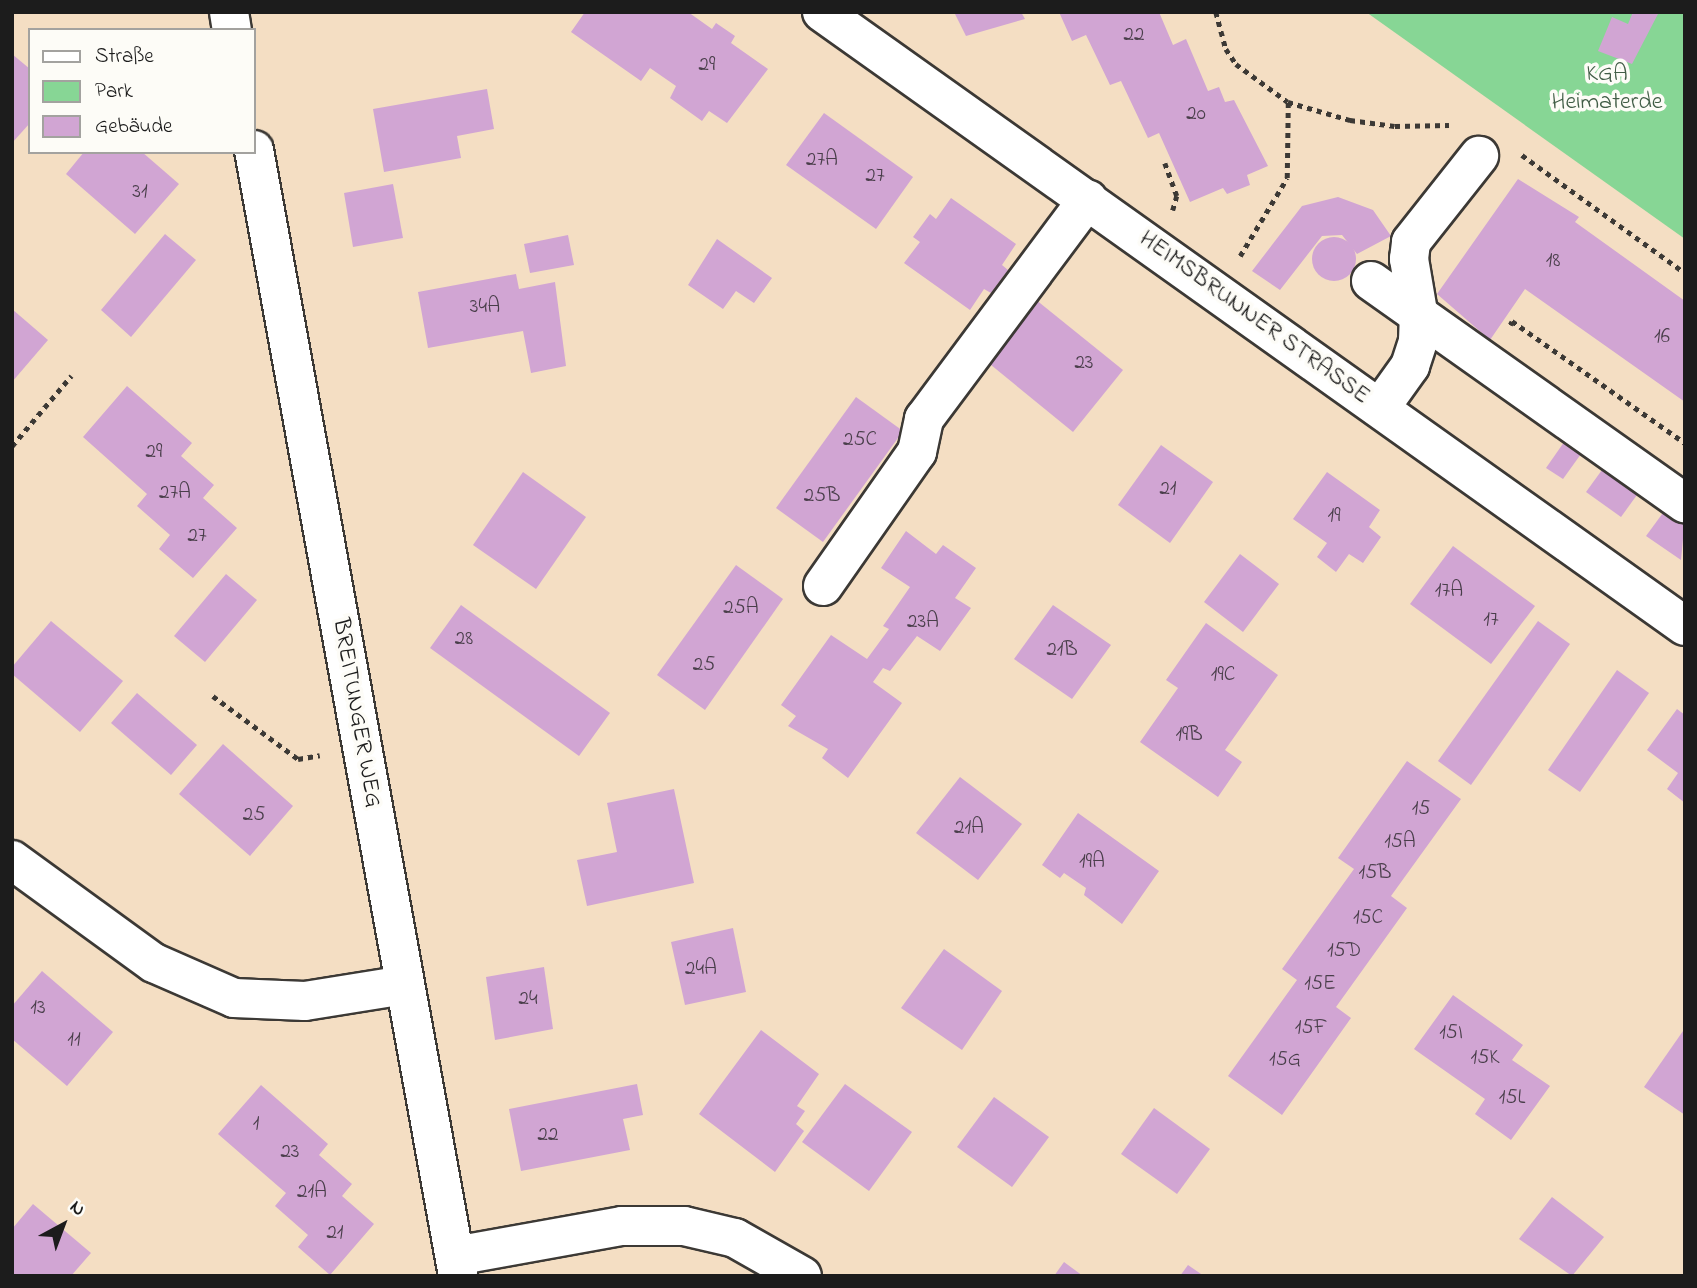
<!DOCTYPE html>
<html>
<head>
<meta charset="utf-8">
<style>
	body { margin:0 }
	#map { position:relative; width:1697px; height:1288px; overflow:hidden; background:#f4dec3; font-family:"Indie Flower",sans-serif }
	div>[style] { position:absolute }
	.green>* { inset:0; background:#87d695 }
	.building>* { inset:0; background:#d1a5d3 }
	.round { border-radius:50% }
	.path>* { height:4.5px; margin-top:-2.25px; transform-origin:0; background:repeating-linear-gradient(90deg,#3c3935 0 5px,transparent 0 10px) }
	.roads { filter:drop-shadow(2px 0 #3c3935) drop-shadow(-2px 0 #3c3935) drop-shadow(0 2px #3c3935) drop-shadow(0 -2px #3c3935) }
	.minor>* { height:38px; margin:-19px; padding:0 19px; transform-origin:19px; border-radius:19px; background:#fff }
	span { translate:-50% -50%; white-space:nowrap; text-align:center; line-height:1.15; -webkit-text-stroke:7px #fdfcf7; paint-order:stroke }
	.number-label { font-size:21px; color:#493e4a }
	.number-label span { -webkit-text-stroke-width:0 }
	.park-label { font-size:24px; color:#415d46 }
	.street-label { font-size:24px; color:#1c1c1c }
	.frame { position:absolute; inset:0; border:14px solid #1c1c1c; pointer-events:none }
	.legend { position:absolute; left:28px; top:28px; width:228px; height:126px; box-sizing:border-box; background:#fdfcf7; border:2px solid #a3a29f; margin:0; padding:9px 12px; list-style:none; font-size:21px; color:#1c1c1c }
	.legend li { display:flex; align-items:center; gap:14px; height:35px }
	.legend b { width:35px; border:2px solid #a3a29f }
	.north { position:absolute; left:28px; top:1190px; width:70px; height:70px; -webkit-text-stroke:5px #fdfcf7; paint-order:stroke; rotate:41deg; font-size:19px; font-weight:700; line-height:28px; text-align:center; color:#1c1c1c }
	.north::after { content:''; display:block; margin:auto; width:24px; height:32px; background:#1c1c1c; clip-path:polygon(50% 0,100% 100%,50% 72%,0 100%) }
</style>
</head>
<body>
<div id="map">
	<div class="green">
		<div style="clip-path:polygon(1366px 12px,1685px 12px,1685px 239px)"></div>
	</div>
	<div class="building">
		<div style="clip-path:polygon(585px 12px,688px 12px,712px 29px,716px 23px,735px 36px,731px 43px,768px 69px,727px 123px,709px 111px,702px 121px,670px 98px,676px 86px,650px 68px,641px 81px,571px 32px)"></div>
		<div style="clip-path:polygon(954px 12px,1021px 12px,1025px 19px,966px 36px)"></div>
		<div style="clip-path:polygon(1059px 12px,1159px 12px,1173px 45px,1186px 39px,1208px 91px,1219px 87px,1225px 102px,1234px 100px,1268px 166px,1247px 175px,1250px 185px,1227px 194px,1223px 188px,1190px 202px,1159px 133px,1148px 138px,1121px 81px,1110px 85px,1086px 35px,1072px 41px)"></div>
		<div style="clip-path:polygon(1633px 12px,1659px 12px,1632px 64px,1598px 51px,1612px 17px,1628px 24px)"></div>
		<div style="clip-path:polygon(12px 54px,30px 69px,30px 123px,12px 143px)"></div>
		<div style="clip-path:polygon(487px 89px,494px 129px,457px 136px,461px 158px,384px 172px,373px 109px)"></div>
		<div style="clip-path:polygon(824px 113px,913px 177px,876px 229px,786px 165px)"></div>
		<div style="clip-path:polygon(84px 152px,142px 152px,179px 184px,135px 234px,66px 174px)"></div>
		<div style="clip-path:polygon(1518px 179px,1579px 217px,1575px 222px,1685px 301px,1685px 402px,1525px 289px,1490px 340px,1437px 294px)"></div>
		<div style="clip-path:polygon(393px 184px,403px 238px,353px 247px,344px 193px)"></div>
		<div style="clip-path:polygon(1338px 197px,1373px 210px,1391px 236px,1357px 254px,1342px 235px,1322px 236px,1280px 290px,1252px 271px,1302px 206px)"></div>
		<div style="clip-path:polygon(951px 198px,1016px 244px,1002px 265px,1008px 270px,991px 293px,984px 289px,970px 310px,904px 263px,920px 242px,913px 237px,930px 214px,936px 219px)"></div>
		<div style="clip-path:polygon(165px 234px,196px 260px,131px 337px,101px 310px)"></div>
		<div style="clip-path:polygon(568px 235px,574px 265px,530px 273px,524px 244px)"></div>
		<div class="round" style="left:1312px;top:237px;width:44px;height:44px"></div>
		<div style="clip-path:polygon(717px 239px,772px 278px,754px 303px,736px 291px,723px 309px,688px 285px)"></div>
		<div style="clip-path:polygon(516px 274px,519px 289px,555px 282px,566px 366px,531px 373px,523px 331px,428px 348px,418px 292px)"></div>
		<div style="clip-path:polygon(1030px 295px,1123px 370px,1073px 432px,980px 356px)"></div>
		<div style="clip-path:polygon(12px 309px,48px 340px,12px 382px)"></div>
		<div style="clip-path:polygon(127px 386px,192px 443px,181px 456px,214px 485px,203px 498px,237px 528px,193px 578px,159px 549px,170px 535px,137px 506px,147px 494px,83px 437px)"></div>
		<div style="clip-path:polygon(856px 397px,903px 431px,823px 542px,776px 508px)"></div>
		<div style="clip-path:polygon(1569px 435px,1586px 447px,1563px 479px,1546px 468px)"></div>
		<div style="clip-path:polygon(1161px 445px,1213px 482px,1170px 543px,1118px 505px)"></div>
		<div style="clip-path:polygon(1607px 463px,1642px 488px,1621px 517px,1586px 492px)"></div>
		<div style="clip-path:polygon(523px 472px,586px 517px,536px 589px,473px 545px)"></div>
		<div style="clip-path:polygon(1327px 472px,1380px 510px,1369px 527px,1381px 537px,1363px 563px,1349px 554px,1336px 572px,1317px 557px,1327px 543px,1293px 519px)"></div>
		<div style="clip-path:polygon(1668px 506px,1685px 518px,1681px 560px,1646px 536px)"></div>
		<div style="clip-path:polygon(906px 531px,936px 554px,943px 545px,976px 568px,955px 598px,971px 608px,940px 651px,917px 636px,890px 671px,883px 668px,873px 682px,902px 703px,848px 778px,822px 758px,828px 749px,788px 726px,796px 716px,781px 705px,831px 635px,867px 659px,889px 629px,883px 626px,910px 587px,881px 568px)"></div>
		<div style="clip-path:polygon(1453px 546px,1535px 606px,1491px 664px,1410px 604px)"></div>
		<div style="clip-path:polygon(1240px 554px,1279px 584px,1243px 632px,1204px 602px)"></div>
		<div style="clip-path:polygon(736px 565px,783px 599px,705px 710px,657px 675px)"></div>
		<div style="clip-path:polygon(226px 574px,257px 600px,205px 662px,174px 636px)"></div>
		<div style="clip-path:polygon(461px 605px,610px 713px,579px 756px,430px 648px)"></div>
		<div style="clip-path:polygon(1053px 605px,1111px 645px,1072px 699px,1014px 659px)"></div>
		<div style="clip-path:polygon(51px 621px,123px 681px,80px 732px,12px 674px,12px 667px)"></div>
		<div style="clip-path:polygon(1538px 621px,1570px 644px,1471px 785px,1438px 761px)"></div>
		<div style="clip-path:polygon(1206px 623px,1278px 675px,1225px 750px,1242px 762px,1218px 797px,1140px 742px,1178px 688px,1166px 680px)"></div>
		<div style="clip-path:polygon(1617px 670px,1649px 693px,1580px 792px,1548px 770px)"></div>
		<div style="clip-path:polygon(137px 693px,197px 745px,171px 775px,111px 723px)"></div>
		<div style="clip-path:polygon(1677px 709px,1685px 715px,1685px 803px,1667px 789px,1678px 773px,1647px 750px)"></div>
		<div style="clip-path:polygon(223px 744px,293px 806px,250px 856px,179px 794px)"></div>
		<div style="clip-path:polygon(1407px 761px,1461px 799px,1391px 896px,1407px 908px,1336px 1007px,1351px 1018px,1282px 1115px,1228px 1076px,1297px 980px,1282px 969px,1354px 869px,1338px 858px)"></div>
		<div style="clip-path:polygon(960px 777px,1022px 824px,978px 880px,916px 833px)"></div>
		<div style="clip-path:polygon(674px 789px,694px 883px,587px 906px,577px 860px,617px 852px,607px 803px)"></div>
		<div style="clip-path:polygon(1078px 813px,1159px 871px,1122px 924px,1084px 895px,1086px 888px,1064px 873px,1060px 878px,1042px 865px)"></div>
		<div style="clip-path:polygon(733px 928px,746px 992px,685px 1005px,671px 942px)"></div>
		<div style="clip-path:polygon(944px 949px,1002px 991px,962px 1050px,901px 1008px)"></div>
		<div style="clip-path:polygon(544px 967px,553px 1029px,495px 1040px,486px 977px)"></div>
		<div style="clip-path:polygon(42px 971px,113px 1032px,67px 1086px,12px 1039px,12px 1006px)"></div>
		<div style="clip-path:polygon(1453px 995px,1523px 1045px,1512px 1060px,1550px 1086px,1511px 1140px,1475px 1114px,1485px 1099px,1414px 1049px)"></div>
		<div style="clip-path:polygon(761px 1030px,819px 1074px,797px 1106px,805px 1111px,796px 1124px,804px 1131px,775px 1172px,699px 1114px)"></div>
		<div style="clip-path:polygon(1683px 1031px,1685px 1033px,1685px 1115px,1644px 1087px)"></div>
		<div style="clip-path:polygon(637px 1084px,643px 1115px,623px 1119px,630px 1150px,521px 1171px,509px 1109px)"></div>
		<div style="clip-path:polygon(845px 1084px,912px 1132px,869px 1191px,802px 1142px)"></div>
		<div style="clip-path:polygon(261px 1085px,328px 1144px,319px 1155px,352px 1184px,342px 1196px,374px 1224px,330px 1275px,298px 1247px,308px 1235px,275px 1206px,286px 1193px,218px 1134px)"></div>
		<div style="clip-path:polygon(994px 1097px,1049px 1137px,1012px 1187px,957px 1147px)"></div>
		<div style="clip-path:polygon(1154px 1108px,1210px 1149px,1177px 1194px,1121px 1154px)"></div>
		<div style="clip-path:polygon(1552px 1197px,1604px 1237px,1572px 1276px,1519px 1239px)"></div>
		<div style="clip-path:polygon(33px 1204px,91px 1253px,71px 1276px,12px 1276px,12px 1229px)"></div>
		<div style="clip-path:polygon(1064px 1262px,1083px 1276px,1054px 1276px)"></div>
		<div style="clip-path:polygon(1188px 1265px,1204px 1276px,1180px 1276px)"></div>
	</div>
	<div class="path">
		<div style="left:1216px;top:12px;width:38px;rotate:75deg"></div>
		<div style="left:1226px;top:49px;width:18px;rotate:56deg"></div>
		<div style="left:1236px;top:64px;width:64px;rotate:36.2deg"></div>
		<div style="left:1288px;top:102px;width:65px;rotate:16.2deg"></div>
		<div style="left:1350px;top:120px;width:45px;rotate:7.6deg"></div>
		<div style="left:1395px;top:126px;width:54px;rotate:-1.1deg"></div>
		<div style="left:1522px;top:155px;width:201px;rotate:35.9deg"></div>
		<div style="left:1165px;top:163px;width:35px;rotate:70deg"></div>
		<div style="left:1177px;top:196px;width:15px;rotate:106deg"></div>
		<div style="left:1240px;top:256px;width:91px;rotate:-58.9deg"></div>
		<div style="left:1287px;top:178px;width:76px;rotate:-89.2deg"></div>
		<div style="left:1510px;top:325px;width:4px;rotate:-63deg"></div>
		<div style="left:1512px;top:321px;width:212px;rotate:35.2deg"></div>
		<div style="left:12px;top:446px;width:92px;rotate:-49.9deg"></div>
		<div style="left:213px;top:696px;width:106px;rotate:36.5deg"></div>
		<div style="left:298px;top:759px;width:22px;rotate:-10deg"></div>
	</div>
	<div class="roads">
		<div class="minor">
			<div style="left:229px;top:12px;width:18px;rotate:81deg"></div>
			<div style="left:822px;top:12px;width:1059px;rotate:35.43deg"></div>
			<div style="left:254px;top:150px;width:1144px;rotate:79.73deg"></div>
			<div style="left:1371px;top:281px;width:385px;rotate:35.3deg"></div>
			<div style="left:1380px;top:408px;width:52px;rotate:-54.5deg"></div>
			<div style="left:1410px;top:366px;width:26px;rotate:-72deg"></div>
			<div style="left:1418px;top:341px;width:23px;rotate:-88deg"></div>
			<div style="left:1419px;top:318px;width:60px;rotate:-99.6deg"></div>
			<div style="left:1409px;top:259px;width:17px;rotate:-83deg"></div>
			<div style="left:1411px;top:242px;width:110px;rotate:-51.7deg"></div>
			<div style="left:823px;top:586px;width:164px;rotate:-55deg"></div>
			<div style="left:917px;top:452px;width:34px;rotate:-78deg"></div>
			<div style="left:924px;top:419px;width:274px;rotate:-53.3deg"></div>
			<div style="left:12px;top:860px;width:175px;rotate:36deg"></div>
			<div style="left:154px;top:963px;width:87px;rotate:23.6deg"></div>
			<div style="left:234px;top:998px;width:71px;rotate:2.4deg"></div>
			<div style="left:305px;top:1001px;width:101px;rotate:-9.1deg"></div>
			<div style="left:455px;top:1256px;width:170px;rotate:-10.2deg"></div>
			<div style="left:622px;top:1226px;width:62px"></div>
			<div style="left:684px;top:1226px;width:52px;rotate:13.2deg"></div>
			<div style="left:735px;top:1238px;width:77px;rotate:29.6deg"></div>
		</div>
	</div>
	<div class="number-label">
		<span style="left:1134px;top:35px">22</span>
		<span style="left:707px;top:65px">29</span>
		<span style="left:1196px;top:114px">20</span>
		<span style="left:822px;top:160px">27A</span>
		<span style="left:875px;top:176px">27</span>
		<span style="left:140px;top:192px">31</span>
		<span style="left:1553px;top:261px">18</span>
		<span style="left:485px;top:307px">34A</span>
		<span style="left:1662px;top:337px">16</span>
		<span style="left:1084px;top:363px">23</span>
		<span style="left:860px;top:440px">25C</span>
		<span style="left:154px;top:452px">29</span>
		<span style="left:1168px;top:489px">21</span>
		<span style="left:175px;top:493px">27A</span>
		<span style="left:822px;top:496px">25B</span>
		<span style="left:1334px;top:516px">19</span>
		<span style="left:197px;top:536px">27</span>
		<span style="left:1449px;top:591px">17A</span>
		<span style="left:741px;top:608px">25A</span>
		<span style="left:1491px;top:620px">17</span>
		<span style="left:923px;top:622px">23A</span>
		<span style="left:464px;top:639px">28</span>
		<span style="left:1062px;top:650px">21B</span>
		<span style="left:704px;top:665px">25</span>
		<span style="left:1223px;top:675px">19C</span>
		<span style="left:1189px;top:735px">19B</span>
		<span style="left:1421px;top:809px">15</span>
		<span style="left:254px;top:815px">25</span>
		<span style="left:969px;top:828px">21A</span>
		<span style="left:1400px;top:842px">15A</span>
		<span style="left:1092px;top:862px">19A</span>
		<span style="left:1375px;top:873px">15B</span>
		<span style="left:1368px;top:918px">15C</span>
		<span style="left:1344px;top:951px">15D</span>
		<span style="left:701px;top:969px">24A</span>
		<span style="left:1320px;top:984px">15E</span>
		<span style="left:528px;top:999px">24</span>
		<span style="left:38px;top:1008px">13</span>
		<span style="left:1311px;top:1028px">15F</span>
		<span style="left:1451px;top:1033px">15I</span>
		<span style="left:74px;top:1040px">11</span>
		<span style="left:1485px;top:1058px">15K</span>
		<span style="left:1285px;top:1060px">15G</span>
		<span style="left:1512px;top:1098px">15L</span>
		<span style="left:256px;top:1124px">1</span>
		<span style="left:548px;top:1135px">22</span>
		<span style="left:290px;top:1152px">23</span>
		<span style="left:312px;top:1192px">21A</span>
		<span style="left:335px;top:1233px">21</span>
	</div>
	<div class="park-label">
		<span style="left:1607px;top:89px">KGA<br>Heimaterde</span>
	</div>
	<div class="street-label">
		<span style="left:1254px;top:318px;rotate:36deg">HEIMSBRUNNER STRASSE</span>
		<span style="left:356px;top:713px;rotate:80deg">BREITUNGER WEG</span>
	</div>
	<div class="frame"></div>
	<ul class="legend">
	<li><b style="height:9px;background:#fff"></b>Straße</li>
	<li><b style="height:19px;background:#87d695"></b>Park</li>
	<li><b style="height:19px;background:#d1a5d3"></b>Gebäude</li>
	</ul>
	<div class="north">N</div>
</div>
</body>
</html>
